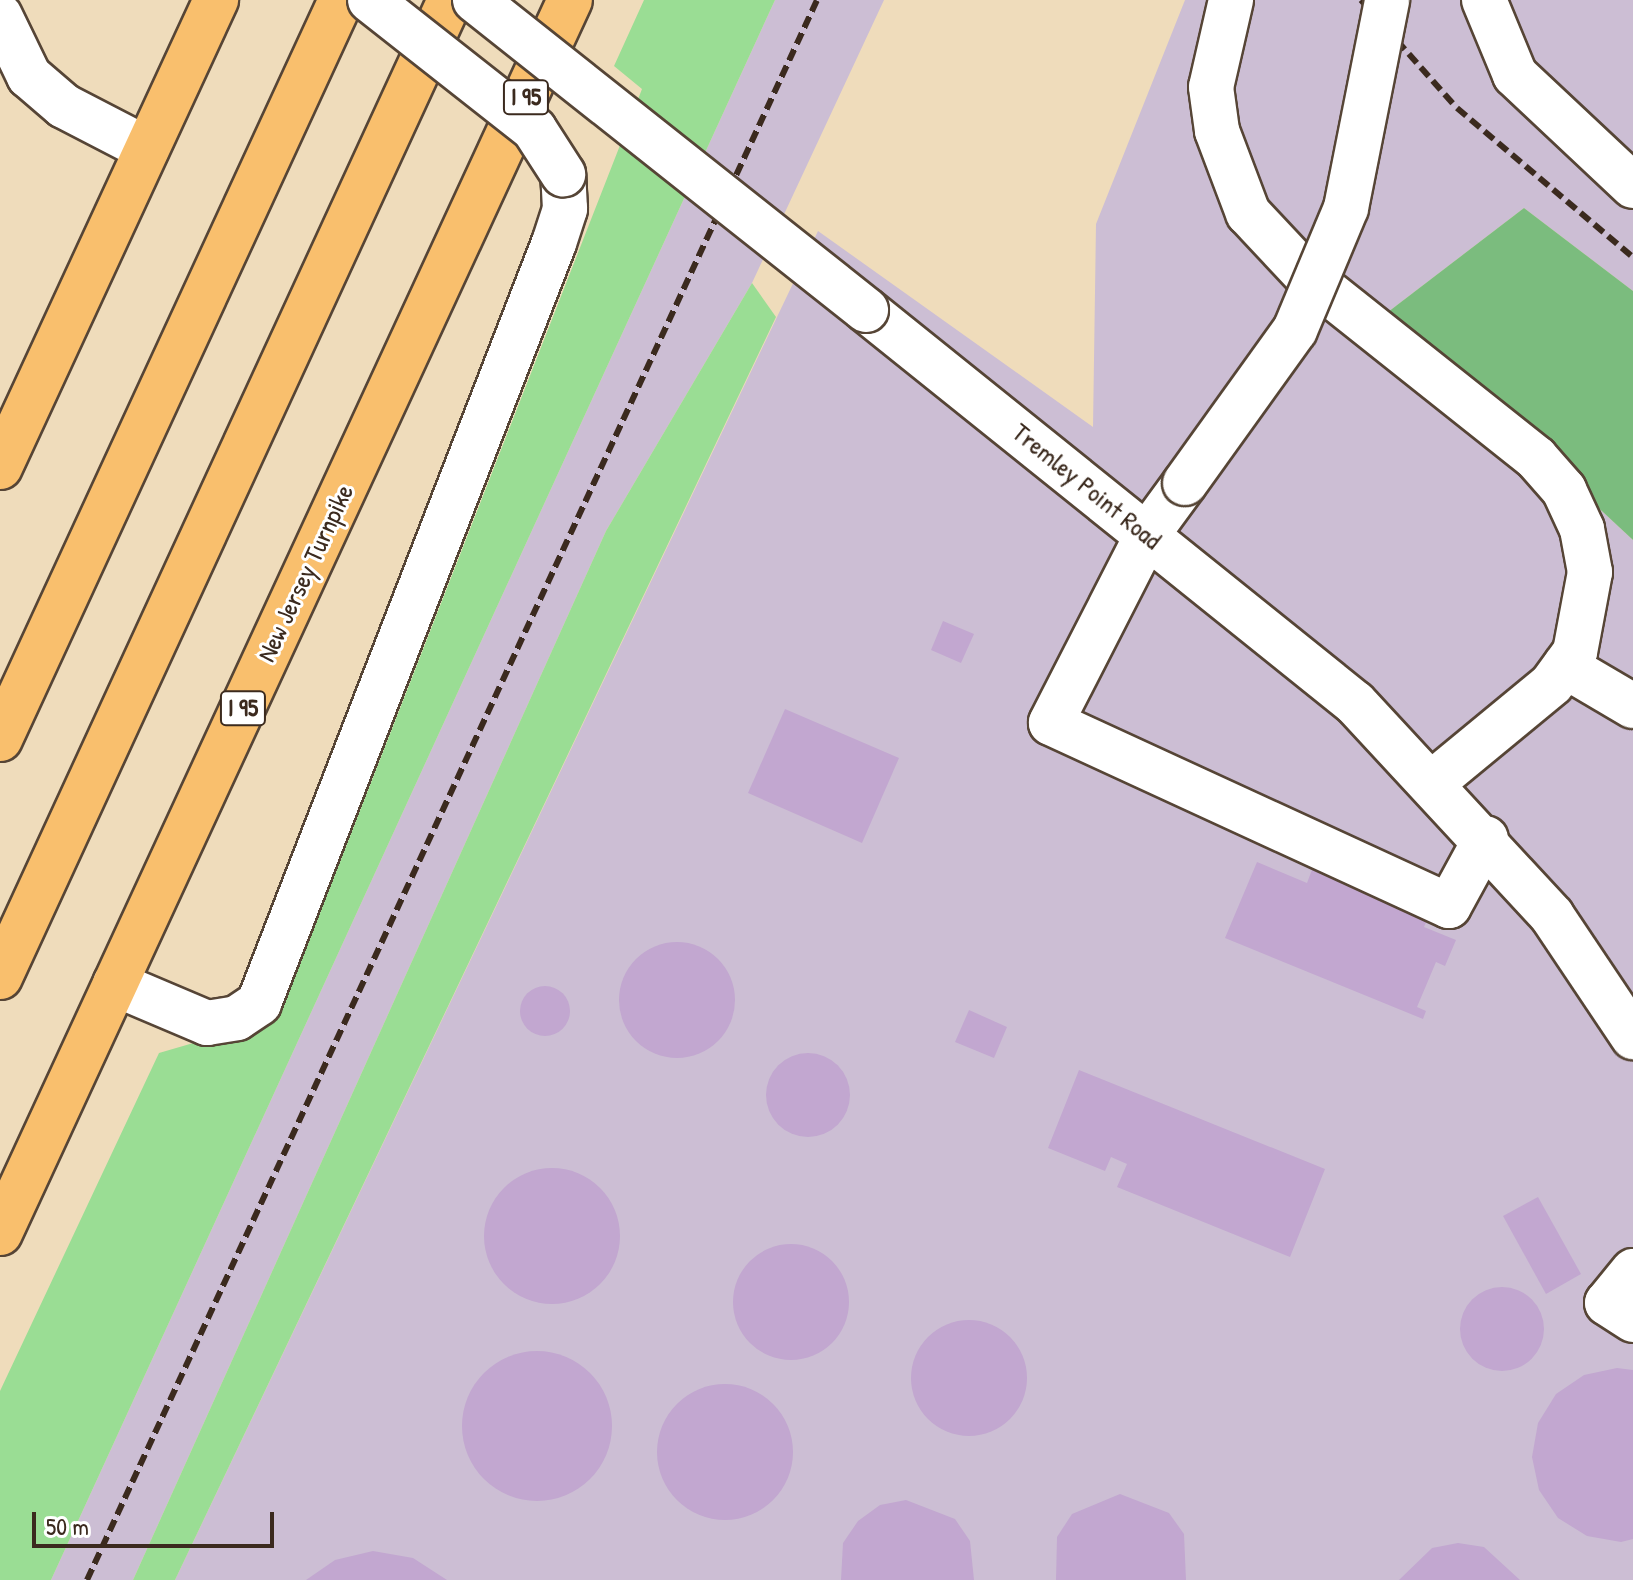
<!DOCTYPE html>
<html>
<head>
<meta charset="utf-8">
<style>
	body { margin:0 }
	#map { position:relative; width:1633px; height:1580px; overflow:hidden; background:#efdcbb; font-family:"Patrick Hand",sans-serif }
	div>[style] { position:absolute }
	.industrial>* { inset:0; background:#ccbed4 }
	.green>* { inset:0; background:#9add94 }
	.forest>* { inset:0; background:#7bbc7e }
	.building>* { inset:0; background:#c2a7d0 }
	.round { border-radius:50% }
	.roads { filter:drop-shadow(2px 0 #564536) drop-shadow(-2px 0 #564536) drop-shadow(0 2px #564536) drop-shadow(0 -2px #564536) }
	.minor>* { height:44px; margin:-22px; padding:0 22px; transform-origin:22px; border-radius:22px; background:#fff }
	.highway>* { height:44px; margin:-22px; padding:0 22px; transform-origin:22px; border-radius:22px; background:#f9bf6d }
	.rail>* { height:6px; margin-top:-3px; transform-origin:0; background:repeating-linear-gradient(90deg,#3b2a1e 0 12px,transparent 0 18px) }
	.bridges { filter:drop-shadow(2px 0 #564536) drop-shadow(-2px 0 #564536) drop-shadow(0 2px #564536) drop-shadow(0 -2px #564536) }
	.minor-bridge>* { height:44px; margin:-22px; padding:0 22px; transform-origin:22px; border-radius:22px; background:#fff }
	span { translate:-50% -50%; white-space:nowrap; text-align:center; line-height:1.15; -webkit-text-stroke:6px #fff; paint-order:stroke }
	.shield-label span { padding:2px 6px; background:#fff; border:2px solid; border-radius:6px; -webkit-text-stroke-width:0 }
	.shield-label { font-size:24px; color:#3b2a1e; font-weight:700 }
	.street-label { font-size:26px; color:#3b2a1e }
	.scale { position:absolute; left:32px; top:1512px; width:242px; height:36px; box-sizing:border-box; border:4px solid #3b2a1e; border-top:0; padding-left:10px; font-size:24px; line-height:28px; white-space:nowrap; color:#3b2a1e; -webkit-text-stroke:6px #fff; paint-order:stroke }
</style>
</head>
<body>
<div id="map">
	<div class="industrial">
		<div style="clip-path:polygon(775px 0,884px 0,752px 283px,606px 531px,133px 1580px,51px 1580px)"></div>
		<div style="clip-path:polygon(1185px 0,1633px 0,1633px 291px,1524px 208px,1388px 312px,1633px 540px,1633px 1580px,175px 1580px,818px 231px,1093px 427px,1096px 224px)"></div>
	</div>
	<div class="green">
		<div style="clip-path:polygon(644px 0,775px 0,51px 1580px,0 1580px,0 1391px,159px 1053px,279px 1018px,642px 89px,614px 66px)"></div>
		<div style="clip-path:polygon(752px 283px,776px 317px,175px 1580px,133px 1580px,606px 531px)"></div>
	</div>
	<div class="forest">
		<div style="clip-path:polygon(1524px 208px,1633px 291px,1633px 540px,1388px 312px)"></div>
	</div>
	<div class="building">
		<div style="clip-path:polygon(943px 621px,974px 634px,961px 663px,931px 650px)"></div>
		<div style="clip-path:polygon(785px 709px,899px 758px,862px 843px,748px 793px)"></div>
		<div style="clip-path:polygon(1257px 862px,1307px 883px,1313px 867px,1429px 915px,1424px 927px,1456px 940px,1445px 966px,1436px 962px,1417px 1007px,1426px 1011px,1423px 1019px,1225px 938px)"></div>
		<div class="round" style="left:619px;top:942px;width:116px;height:116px"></div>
		<div class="round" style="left:520px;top:986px;width:50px;height:50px"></div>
		<div style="clip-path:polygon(969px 1010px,1007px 1027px,994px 1058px,955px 1042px)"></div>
		<div class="round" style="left:766px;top:1053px;width:84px;height:84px"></div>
		<div style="clip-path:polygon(1079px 1070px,1325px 1169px,1290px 1257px,1117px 1187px,1127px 1164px,1111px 1157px,1105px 1171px,1048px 1148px)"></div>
		<div class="round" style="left:484px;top:1168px;width:136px;height:136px"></div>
		<div style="clip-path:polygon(1538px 1197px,1581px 1274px,1546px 1294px,1503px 1216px)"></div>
		<div class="round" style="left:733px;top:1244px;width:116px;height:116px"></div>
		<div class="round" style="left:1460px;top:1287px;width:84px;height:84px"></div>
		<div class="round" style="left:911px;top:1320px;width:116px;height:116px"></div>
		<div class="round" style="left:462px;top:1351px;width:150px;height:150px"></div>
		<div style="clip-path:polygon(1617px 1368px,1633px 1370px,1633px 1539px,1621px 1542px,1587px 1536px,1558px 1518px,1539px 1490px,1532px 1457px,1538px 1423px,1556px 1394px,1584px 1375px)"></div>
		<div class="round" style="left:657px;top:1384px;width:136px;height:136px"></div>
		<div style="clip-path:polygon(1120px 1494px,1169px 1513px,1184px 1534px,1186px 1580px,1056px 1580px,1057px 1537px,1072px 1514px)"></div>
		<div style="clip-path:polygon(906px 1500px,955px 1519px,970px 1541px,974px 1580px,841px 1580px,843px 1543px,858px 1521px,880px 1505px)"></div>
		<div style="clip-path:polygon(1458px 1543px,1484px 1547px,1520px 1580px,1399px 1580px,1432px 1548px)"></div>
		<div style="clip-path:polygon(373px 1551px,413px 1558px,447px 1580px,306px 1580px,335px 1560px)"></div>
	</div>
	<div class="roads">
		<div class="minor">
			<div style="left:1231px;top:0;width:89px;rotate:102.9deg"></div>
			<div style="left:1211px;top:87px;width:44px;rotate:82.2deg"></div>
			<div style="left:1217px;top:131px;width:88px;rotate:69.3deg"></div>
			<div style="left:1248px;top:213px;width:85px;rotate:46.9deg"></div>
			<div style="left:1306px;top:275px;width:294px;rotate:38.5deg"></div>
			<div style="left:1536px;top:458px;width:43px;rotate:48.8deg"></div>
			<div style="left:1564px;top:490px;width:43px;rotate:65.2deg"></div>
			<div style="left:1582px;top:529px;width:44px;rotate:79.5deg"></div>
			<div style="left:1590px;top:572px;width:81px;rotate:100.6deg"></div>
			<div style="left:1575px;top:652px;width:39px;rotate:126deg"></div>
			<div style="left:1552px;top:684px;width:154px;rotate:140.5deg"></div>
			<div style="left:1484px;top:0;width:81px;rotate:67.5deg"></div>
			<div style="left:1515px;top:75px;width:162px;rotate:43.2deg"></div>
			<div style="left:0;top:16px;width:67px;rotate:64.2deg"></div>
			<div style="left:29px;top:76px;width:46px;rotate:40.6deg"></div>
			<div style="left:64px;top:106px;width:93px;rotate:27.4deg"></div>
			<div style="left:866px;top:310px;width:627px;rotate:38.79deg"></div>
			<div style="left:1355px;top:703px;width:290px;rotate:47.2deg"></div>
			<div style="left:1552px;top:916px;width:146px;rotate:56.2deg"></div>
			<div style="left:1185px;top:483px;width:64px;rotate:126.2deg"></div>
			<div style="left:1147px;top:535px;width:211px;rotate:117.1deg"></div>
			<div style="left:1051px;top:723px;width:438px;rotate:24.7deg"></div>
			<div style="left:1449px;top:906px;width:77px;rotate:-61.4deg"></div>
			<div style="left:1565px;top:666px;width:79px;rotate:30.5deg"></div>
			<div style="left:115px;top:984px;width:100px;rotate:23deg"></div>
			<div style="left:207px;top:1023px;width:30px;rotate:-9deg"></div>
			<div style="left:237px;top:1018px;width:27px;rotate:-34deg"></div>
			<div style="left:259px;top:1003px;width:815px;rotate:-68.79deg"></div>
			<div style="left:554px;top:243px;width:36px;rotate:-72deg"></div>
			<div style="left:565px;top:209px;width:35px;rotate:-93deg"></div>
			<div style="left:1633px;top:1271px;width:41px;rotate:129.1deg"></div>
			<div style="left:1607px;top:1303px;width:31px;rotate:33deg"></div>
		</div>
		<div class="highway">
			<div style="left:0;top:467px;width:515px;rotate:-65.18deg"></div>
			<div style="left:0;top:739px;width:814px;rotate:-65.23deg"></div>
			<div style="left:0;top:977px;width:1076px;rotate:-65.27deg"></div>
			<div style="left:0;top:1233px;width:1358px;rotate:-65.19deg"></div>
		</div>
	</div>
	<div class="rail">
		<div style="left:1361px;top:0;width:144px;rotate:48.4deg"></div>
		<div style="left:1457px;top:108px;width:231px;rotate:40.3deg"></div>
		<div style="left:87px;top:1580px;width:1740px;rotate:-65.2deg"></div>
	</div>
	<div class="bridges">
		<div class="minor-bridge">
			<div style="left:370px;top:0;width:209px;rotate:38.2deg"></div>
			<div style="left:534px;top:129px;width:54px;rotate:57.2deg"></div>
			<div style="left:475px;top:0;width:499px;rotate:38.4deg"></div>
			<div style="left:1185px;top:483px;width:188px;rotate:-54.3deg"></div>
			<div style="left:1295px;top:330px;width:132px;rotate:-67.3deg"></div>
			<div style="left:1346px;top:208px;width:212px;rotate:-78.8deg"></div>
		</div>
	</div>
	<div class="shield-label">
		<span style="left:526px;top:97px">I 95</span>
		<span style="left:243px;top:708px">I 95</span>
	</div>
	<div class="street-label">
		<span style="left:1087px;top:486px;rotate:39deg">Tremley Point Road</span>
		<span style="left:305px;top:573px;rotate:-65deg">New Jersey Turnpike</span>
	</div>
	<div class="scale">50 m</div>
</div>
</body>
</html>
